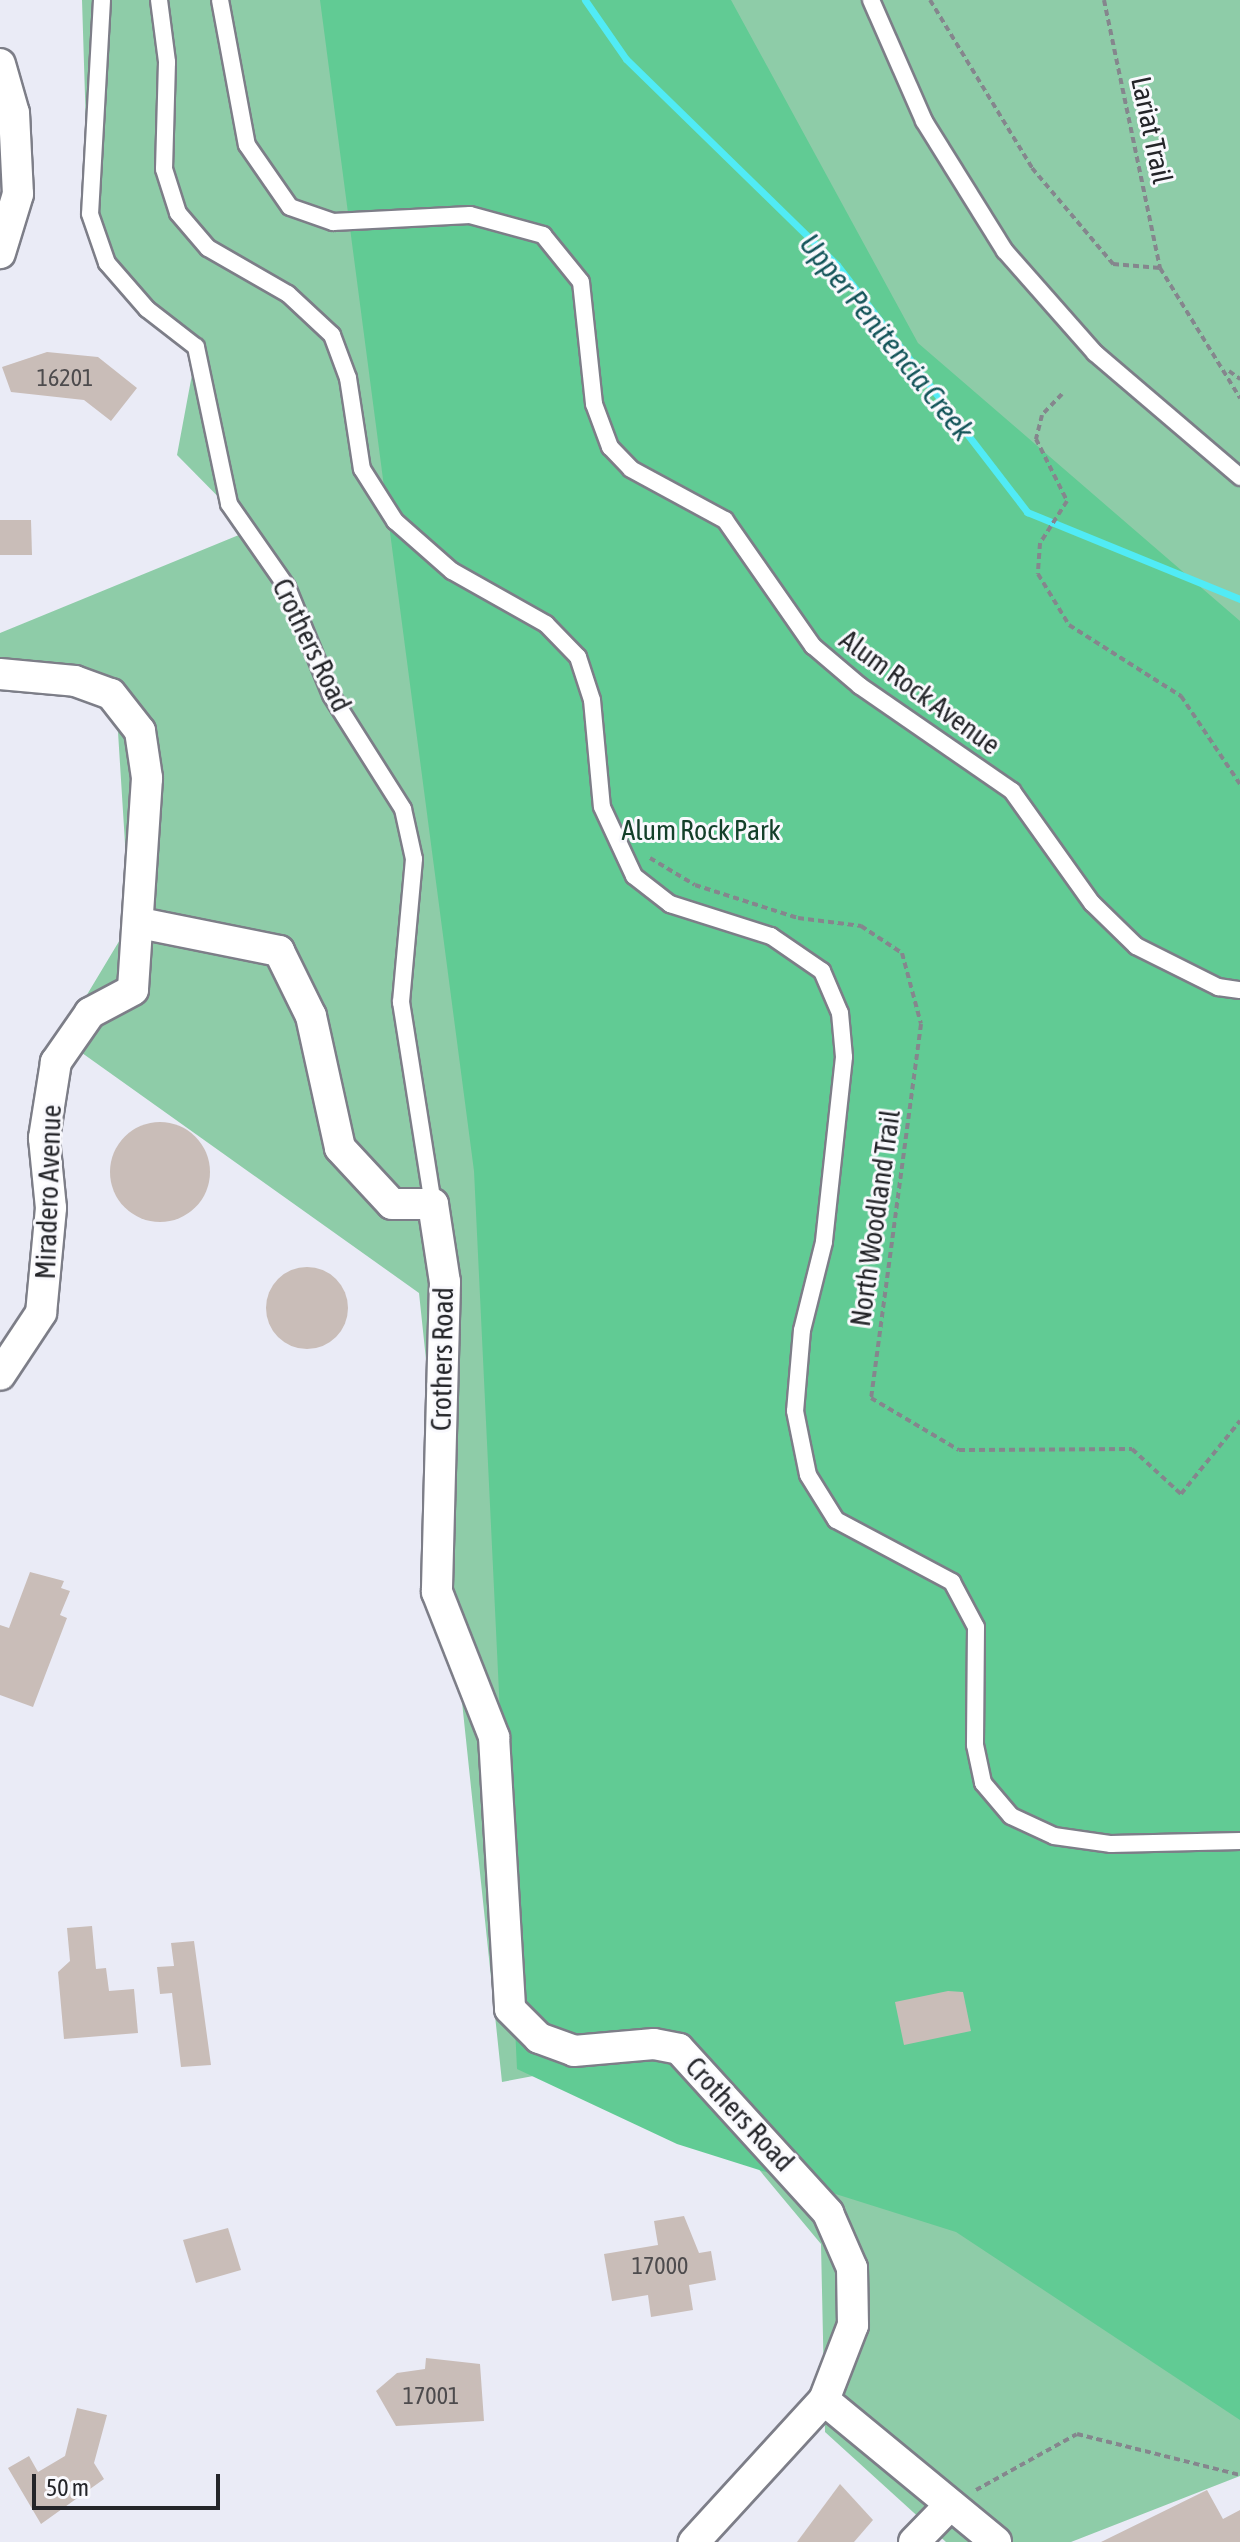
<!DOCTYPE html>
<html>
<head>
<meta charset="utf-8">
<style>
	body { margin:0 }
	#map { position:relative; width:1240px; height:2542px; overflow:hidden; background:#eaebf6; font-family:"Asap Condensed",sans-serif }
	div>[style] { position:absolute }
	.green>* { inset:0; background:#8ecca8 }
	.forest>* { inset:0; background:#61cb94 }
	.stream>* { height:7px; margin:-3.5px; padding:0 3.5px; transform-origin:3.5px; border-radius:3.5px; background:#51ebf5 }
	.building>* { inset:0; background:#c9bdb8 }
	.round { border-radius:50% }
	.path>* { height:4px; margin-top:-2px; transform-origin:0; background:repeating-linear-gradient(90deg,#85868d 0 6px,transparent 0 10px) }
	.roads { filter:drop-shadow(2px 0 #7d7e88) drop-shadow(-2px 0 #7d7e88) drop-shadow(0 2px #7d7e88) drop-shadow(0 -2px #7d7e88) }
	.service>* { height:16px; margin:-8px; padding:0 8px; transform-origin:8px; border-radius:8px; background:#fff }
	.minor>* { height:30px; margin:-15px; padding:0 15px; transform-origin:15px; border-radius:15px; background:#fff }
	span { translate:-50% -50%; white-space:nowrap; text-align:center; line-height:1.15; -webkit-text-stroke:6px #f9f9fd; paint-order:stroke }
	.number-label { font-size:24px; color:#4d4b4d }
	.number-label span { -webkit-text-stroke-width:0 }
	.street-label { font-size:28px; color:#242529 }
	.park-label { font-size:28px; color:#14402a }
	.water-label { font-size:30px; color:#135459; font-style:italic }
	.scale { position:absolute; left:32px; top:2474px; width:188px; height:36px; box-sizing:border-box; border:4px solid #242529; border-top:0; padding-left:10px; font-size:24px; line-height:28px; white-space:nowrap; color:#242529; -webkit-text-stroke:6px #f9f9fd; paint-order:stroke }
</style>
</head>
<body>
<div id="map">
	<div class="green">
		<div style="clip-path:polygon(82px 0,1240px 0,1240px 2476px,1071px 2542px,946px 2542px,825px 2432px,821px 2244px,661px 2052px,502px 2082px,419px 1293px,61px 1038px,130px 923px,118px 732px,105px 702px,0 680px,0 633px,251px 530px,177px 455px,196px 353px,104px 268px,88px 192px)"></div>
	</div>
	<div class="forest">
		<div style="clip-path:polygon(320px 0,731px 0,918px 343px,1240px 621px,1240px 2420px,956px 2232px,677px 2144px,517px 2069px,474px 1171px)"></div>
	</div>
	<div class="stream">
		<div style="left:585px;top:0;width:72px;rotate:55.2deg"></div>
		<div style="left:626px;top:59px;width:295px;rotate:44.3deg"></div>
		<div style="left:837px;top:265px;width:312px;rotate:52.4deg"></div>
		<div style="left:1027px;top:512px;width:230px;rotate:22.2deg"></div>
	</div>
	<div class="building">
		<div style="clip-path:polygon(47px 352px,98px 357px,137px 388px,111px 421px,84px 400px,11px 392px,2px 367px)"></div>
		<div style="clip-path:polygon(0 520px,31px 520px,32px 555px,0 555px)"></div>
		<div class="round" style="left:110px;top:1122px;width:100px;height:100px"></div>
		<div class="round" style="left:266px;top:1267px;width:82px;height:82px"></div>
		<div style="clip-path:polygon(30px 1572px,64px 1581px,61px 1588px,70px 1591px,60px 1615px,67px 1618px,33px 1707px,0 1695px,0 1625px,9px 1628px)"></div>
		<div style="clip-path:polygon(92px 1926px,96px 1969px,106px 1968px,109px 1991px,134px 1989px,138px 2033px,64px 2039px,58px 1972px,70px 1961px,67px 1928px)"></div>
		<div style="clip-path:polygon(194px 1941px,211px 2065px,181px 2067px,172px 1993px,160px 1994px,157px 1967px,174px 1966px,171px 1943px)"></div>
		<div style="clip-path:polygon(948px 1991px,963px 1992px,971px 2031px,904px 2045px,895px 2002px)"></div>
		<div style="clip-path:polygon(684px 2216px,699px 2253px,711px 2251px,716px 2280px,689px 2285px,693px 2310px,651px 2317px,648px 2295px,612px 2301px,604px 2254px,658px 2245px,654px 2221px)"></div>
		<div style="clip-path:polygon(228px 2228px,241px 2270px,196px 2283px,183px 2240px)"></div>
		<div style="clip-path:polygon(426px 2358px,480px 2364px,484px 2421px,396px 2426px,376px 2391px,397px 2373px,425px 2369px)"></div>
		<div style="clip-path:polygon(77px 2408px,107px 2415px,94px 2463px,104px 2479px,41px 2524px,8px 2468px,29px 2456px,38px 2472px,65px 2456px)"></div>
		<div style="clip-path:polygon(840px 2484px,873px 2520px,854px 2542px,797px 2542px)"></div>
		<div style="clip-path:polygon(1207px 2490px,1223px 2519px,1240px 2510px,1240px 2542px,1101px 2542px)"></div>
	</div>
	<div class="path">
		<div style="left:930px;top:0;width:197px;rotate:58.7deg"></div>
		<div style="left:1032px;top:168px;width:126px;rotate:49.8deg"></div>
		<div style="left:1113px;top:264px;width:47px;rotate:4.9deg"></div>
		<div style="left:1104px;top:0;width:274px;rotate:78.2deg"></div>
		<div style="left:1160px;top:268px;width:153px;rotate:58.4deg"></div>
		<div style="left:1229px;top:371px;width:14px;rotate:36deg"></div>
		<div style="left:1062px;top:394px;width:29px;rotate:134deg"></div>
		<div style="left:1042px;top:415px;width:25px;rotate:104deg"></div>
		<div style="left:1036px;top:439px;width:69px;rotate:63.4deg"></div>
		<div style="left:1067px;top:501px;width:50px;rotate:122.7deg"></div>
		<div style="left:1040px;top:543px;width:31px;rotate:94deg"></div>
		<div style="left:1038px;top:574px;width:60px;rotate:58.7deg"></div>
		<div style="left:1069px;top:625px;width:133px;rotate:32.4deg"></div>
		<div style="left:1181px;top:696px;width:106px;rotate:56.2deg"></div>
		<div style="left:650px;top:858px;width:52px;rotate:31deg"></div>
		<div style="left:695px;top:885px;width:108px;rotate:17.8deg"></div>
		<div style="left:798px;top:918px;width:64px;rotate:7.2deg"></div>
		<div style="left:861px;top:926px;width:49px;rotate:33.4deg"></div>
		<div style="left:902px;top:953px;width:73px;rotate:75deg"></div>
		<div style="left:921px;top:1024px;width:377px;rotate:97.6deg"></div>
		<div style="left:871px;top:1398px;width:102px;rotate:30.6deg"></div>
		<div style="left:959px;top:1450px;width:173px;rotate:-0.3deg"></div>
		<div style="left:1132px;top:1449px;width:67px;rotate:42.6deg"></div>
		<div style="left:1181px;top:1494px;width:94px;rotate:-51.1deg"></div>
		<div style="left:976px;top:2490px;width:115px;rotate:-29deg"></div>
		<div style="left:1077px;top:2434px;width:168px;rotate:14.1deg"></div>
	</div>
	<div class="roads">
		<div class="service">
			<div style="left:102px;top:0;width:214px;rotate:93.2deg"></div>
			<div style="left:90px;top:214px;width:52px;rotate:70.9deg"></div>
			<div style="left:107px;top:263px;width:61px;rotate:49deg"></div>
			<div style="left:147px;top:309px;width:62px;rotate:37.8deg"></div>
			<div style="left:196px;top:347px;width:160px;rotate:78.1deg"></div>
			<div style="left:229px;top:504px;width:101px;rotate:55.1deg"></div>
			<div style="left:287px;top:587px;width:117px;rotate:67.8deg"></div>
			<div style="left:331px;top:695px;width:135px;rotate:57.7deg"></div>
			<div style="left:403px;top:809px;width:51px;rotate:77.6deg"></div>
			<div style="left:414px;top:859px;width:144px;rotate:95.2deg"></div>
			<div style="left:401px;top:1002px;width:205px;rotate:81deg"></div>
			<div style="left:159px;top:0;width:63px;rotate:82.6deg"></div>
			<div style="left:167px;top:62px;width:107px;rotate:91.6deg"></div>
			<div style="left:164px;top:169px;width:46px;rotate:72.3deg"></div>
			<div style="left:178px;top:213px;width:46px;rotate:49.4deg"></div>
			<div style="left:208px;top:248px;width:92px;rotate:29.9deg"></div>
			<div style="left:288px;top:294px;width:60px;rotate:43deg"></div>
			<div style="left:332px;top:335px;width:46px;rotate:69.6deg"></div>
			<div style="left:348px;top:378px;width:92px;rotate:81.3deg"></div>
			<div style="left:362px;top:469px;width:62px;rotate:57.6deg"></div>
			<div style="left:395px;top:521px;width:76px;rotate:41.3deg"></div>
			<div style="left:452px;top:571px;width:108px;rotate:29.4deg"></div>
			<div style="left:546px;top:624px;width:46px;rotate:45.9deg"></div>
			<div style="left:578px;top:657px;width:45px;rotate:72deg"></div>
			<div style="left:592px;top:700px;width:107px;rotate:84.7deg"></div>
			<div style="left:602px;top:807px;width:76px;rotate:65.1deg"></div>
			<div style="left:634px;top:876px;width:46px;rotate:37.9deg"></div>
			<div style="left:670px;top:904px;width:106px;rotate:17.6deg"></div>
			<div style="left:771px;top:936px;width:62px;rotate:34.5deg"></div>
			<div style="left:822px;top:971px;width:46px;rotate:66.8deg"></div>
			<div style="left:840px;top:1013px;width:44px;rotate:84.8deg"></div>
			<div style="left:844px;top:1057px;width:186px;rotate:96.2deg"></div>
			<div style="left:824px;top:1242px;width:91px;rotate:104deg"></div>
			<div style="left:802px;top:1330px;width:81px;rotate:94.9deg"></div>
			<div style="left:795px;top:1411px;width:65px;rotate:78.5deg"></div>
			<div style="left:808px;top:1475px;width:53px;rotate:58.1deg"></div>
			<div style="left:836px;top:1520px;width:132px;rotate:28.1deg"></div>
			<div style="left:952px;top:1582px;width:51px;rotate:61.9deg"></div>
			<div style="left:976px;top:1627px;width:118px;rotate:90.5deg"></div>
			<div style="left:975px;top:1745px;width:39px;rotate:78deg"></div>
			<div style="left:983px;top:1783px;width:43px;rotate:49.7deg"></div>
			<div style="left:1011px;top:1816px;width:47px;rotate:24.9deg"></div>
			<div style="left:1054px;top:1836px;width:58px;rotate:8deg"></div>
			<div style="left:1111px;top:1844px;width:129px;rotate:-1.3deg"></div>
			<div style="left:220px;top:0;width:147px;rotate:79.5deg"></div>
			<div style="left:247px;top:145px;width:75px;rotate:55.3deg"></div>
			<div style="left:290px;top:207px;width:46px;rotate:19.2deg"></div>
			<div style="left:333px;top:222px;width:137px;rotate:-2.9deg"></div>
			<div style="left:470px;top:215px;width:76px;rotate:15.3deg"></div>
			<div style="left:543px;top:235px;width:60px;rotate:51deg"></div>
			<div style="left:581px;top:282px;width:123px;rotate:83.9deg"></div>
			<div style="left:594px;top:404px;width:46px;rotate:69.6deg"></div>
			<div style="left:610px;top:447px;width:30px;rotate:46deg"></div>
			<div style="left:631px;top:469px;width:107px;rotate:28.5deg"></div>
			<div style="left:725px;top:520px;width:154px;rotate:55.1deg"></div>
			<div style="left:813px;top:646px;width:62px;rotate:40.4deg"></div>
			<div style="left:860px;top:686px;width:185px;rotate:34.6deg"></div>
			<div style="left:1012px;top:791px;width:138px;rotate:54.5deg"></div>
			<div style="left:1092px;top:903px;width:62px;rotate:44.3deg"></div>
			<div style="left:1136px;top:946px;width:92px;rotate:26.6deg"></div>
			<div style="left:1218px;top:987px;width:22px;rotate:8deg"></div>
			<div style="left:871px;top:0;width:132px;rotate:66.3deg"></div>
			<div style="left:924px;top:121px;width:153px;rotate:58.1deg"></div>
			<div style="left:1005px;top:251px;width:136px;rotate:48.6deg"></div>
			<div style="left:1095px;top:353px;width:191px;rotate:40.5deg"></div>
		</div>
		<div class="minor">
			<div style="left:0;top:64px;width:51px;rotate:74.1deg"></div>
			<div style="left:14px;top:113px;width:81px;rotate:87.2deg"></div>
			<div style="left:18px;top:194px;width:62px;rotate:107deg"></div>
			<div style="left:0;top:674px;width:75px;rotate:5.3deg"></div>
			<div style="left:75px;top:681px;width:38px;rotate:20deg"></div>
			<div style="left:111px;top:694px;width:47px;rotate:51.9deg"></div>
			<div style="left:140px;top:731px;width:48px;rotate:81.5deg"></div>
			<div style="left:147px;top:778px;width:212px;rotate:93.8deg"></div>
			<div style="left:133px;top:990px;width:49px;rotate:151.9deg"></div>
			<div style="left:90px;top:1013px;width:60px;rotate:124.8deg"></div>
			<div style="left:56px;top:1062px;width:77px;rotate:99deg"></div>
			<div style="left:44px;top:1138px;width:70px;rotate:84.3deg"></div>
			<div style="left:51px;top:1208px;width:105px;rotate:95.4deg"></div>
			<div style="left:41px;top:1313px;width:74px;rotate:123.5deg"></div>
			<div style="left:140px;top:923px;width:142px;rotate:11.4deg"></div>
			<div style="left:279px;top:951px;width:72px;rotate:63.8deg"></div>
			<div style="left:311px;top:1016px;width:135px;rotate:77.6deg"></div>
			<div style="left:340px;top:1148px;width:76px;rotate:47.1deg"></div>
			<div style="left:392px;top:1204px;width:41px"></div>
			<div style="left:433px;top:1204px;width:79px;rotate:81.3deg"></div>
			<div style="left:445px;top:1282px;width:310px;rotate:91.5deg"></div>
			<div style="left:437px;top:1592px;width:156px;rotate:68.5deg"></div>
			<div style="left:494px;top:1737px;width:272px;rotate:86.6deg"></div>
			<div style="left:510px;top:2009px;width:41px;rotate:45deg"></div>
			<div style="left:539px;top:2038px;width:37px;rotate:20deg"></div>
			<div style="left:574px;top:2051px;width:80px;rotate:-5deg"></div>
			<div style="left:654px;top:2044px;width:25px;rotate:11deg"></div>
			<div style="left:679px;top:2049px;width:222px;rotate:47.7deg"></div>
			<div style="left:828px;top:2213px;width:60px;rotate:66.4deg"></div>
			<div style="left:852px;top:2268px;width:57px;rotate:89deg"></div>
			<div style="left:853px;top:2325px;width:80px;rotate:111.1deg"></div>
			<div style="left:824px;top:2400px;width:193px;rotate:132.5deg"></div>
			<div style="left:824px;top:2400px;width:223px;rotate:39.5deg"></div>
			<div style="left:914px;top:2542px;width:52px;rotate:-45.8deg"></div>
		</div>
	</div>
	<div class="number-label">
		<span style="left:65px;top:378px">16201</span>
		<span style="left:660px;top:2266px">17000</span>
		<span style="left:431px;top:2396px">17001</span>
	</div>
	<div class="street-label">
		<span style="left:1152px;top:130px;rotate:78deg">Lariat Trail</span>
		<span style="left:312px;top:645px;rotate:64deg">Crothers Road</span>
		<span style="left:920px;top:692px;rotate:36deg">Alum Rock Avenue</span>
		<span style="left:48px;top:1192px;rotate:-88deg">Miradero Avenue</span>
		<span style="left:875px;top:1218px;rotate:-82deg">North Woodland Trail</span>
		<span style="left:442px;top:1359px;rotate:-89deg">Crothers Road</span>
		<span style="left:740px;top:2114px;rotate:47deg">Crothers Road</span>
	</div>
	<div class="park-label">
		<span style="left:701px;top:830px">Alum Rock Park</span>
	</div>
	<div class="water-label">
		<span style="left:887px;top:337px;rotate:51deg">Upper Penitencia Creek</span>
	</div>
	<div class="scale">50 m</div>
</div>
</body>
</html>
